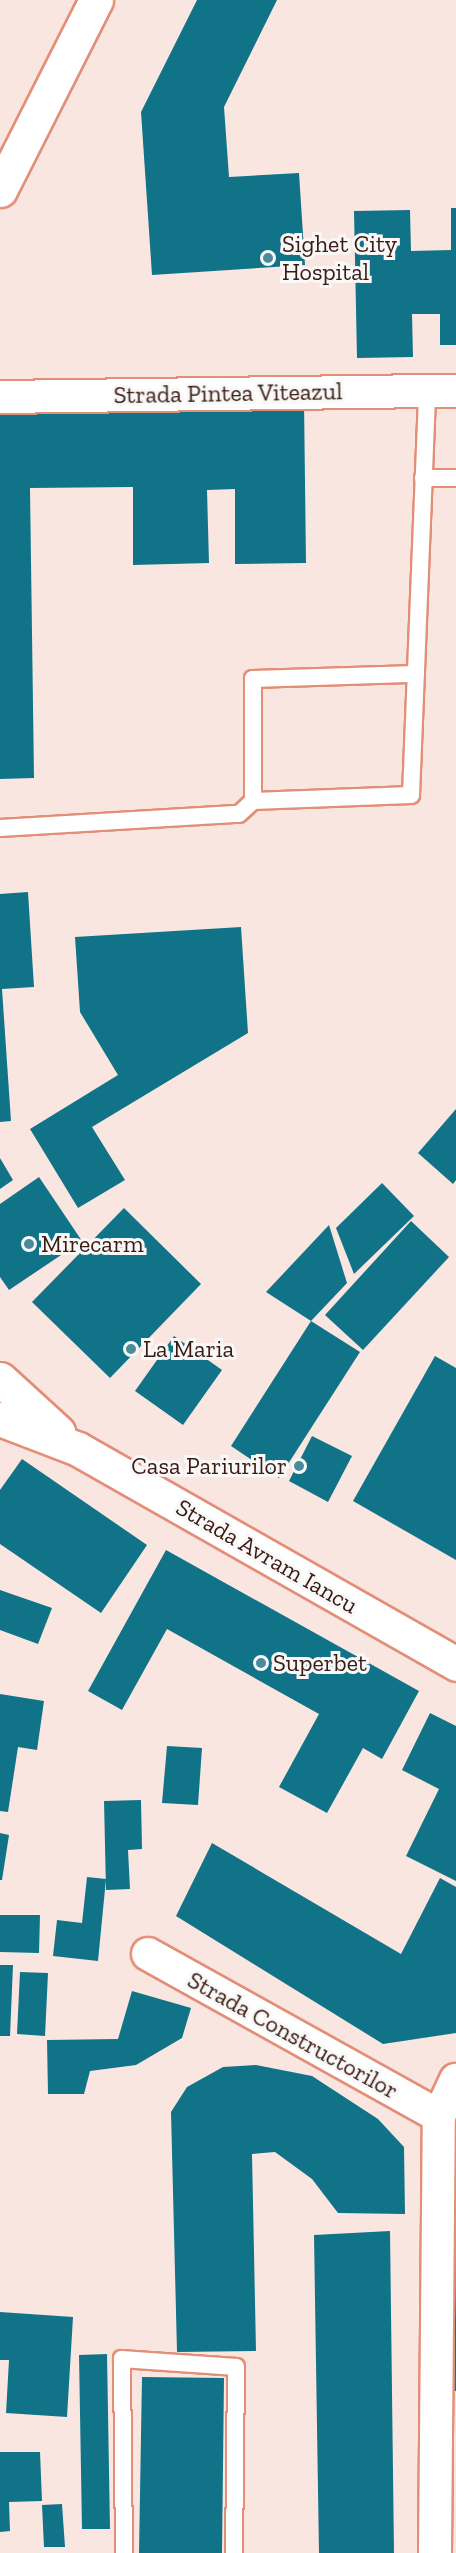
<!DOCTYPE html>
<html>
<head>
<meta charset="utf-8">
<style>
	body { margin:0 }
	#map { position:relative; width:456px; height:2553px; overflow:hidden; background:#f9e6e0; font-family:"Zilla Slab",serif }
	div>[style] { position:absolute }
	.building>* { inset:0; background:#107387 }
	.roads { filter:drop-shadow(2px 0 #e38e76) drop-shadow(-2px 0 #e38e76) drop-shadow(0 2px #e38e76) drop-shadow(0 -2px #e38e76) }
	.service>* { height:16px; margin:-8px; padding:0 8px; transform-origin:8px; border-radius:8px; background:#fff }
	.minor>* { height:32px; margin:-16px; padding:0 16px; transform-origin:16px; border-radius:16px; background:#fff }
	.primary>* { height:33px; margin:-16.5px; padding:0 16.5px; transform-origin:16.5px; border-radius:16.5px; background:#fff }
	.dots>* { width:16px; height:16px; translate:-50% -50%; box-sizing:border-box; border:3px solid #f8f8f8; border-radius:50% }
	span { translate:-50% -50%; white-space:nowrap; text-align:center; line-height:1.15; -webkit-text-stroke:6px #f8f8f8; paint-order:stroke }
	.poi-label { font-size:24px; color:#3b1a11 }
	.left { translate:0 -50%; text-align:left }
	.right { translate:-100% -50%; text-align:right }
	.street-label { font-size:24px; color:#3b1a11 }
</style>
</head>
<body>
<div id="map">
	<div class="building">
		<div style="clip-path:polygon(197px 0,277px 0,224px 107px,229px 177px,299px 173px,305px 265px,152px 275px,141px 112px)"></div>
		<div style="clip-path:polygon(451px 208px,456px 208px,456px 345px,440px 345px,440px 314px,412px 314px,413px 357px,357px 358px,354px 211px,410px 210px,411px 251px,451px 250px)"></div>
		<div style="clip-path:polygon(304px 401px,306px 563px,235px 564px,235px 489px,207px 490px,209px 563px,133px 565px,133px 487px,30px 488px,34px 778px,0 779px,0 405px)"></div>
		<div style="clip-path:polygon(28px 892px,34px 987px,2px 989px,11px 1121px,0 1122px,0 894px)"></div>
		<div style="clip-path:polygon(241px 927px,248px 1033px,92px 1127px,125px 1180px,78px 1208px,30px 1129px,118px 1075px,80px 1012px,75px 937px)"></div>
		<div style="clip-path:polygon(456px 1109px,456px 1180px,453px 1184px,418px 1153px)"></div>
		<div style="clip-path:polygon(0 1158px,13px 1180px,0 1189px)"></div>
		<div style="clip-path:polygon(39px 1177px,82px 1241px,9px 1290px,0 1277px,0 1204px)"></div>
		<div style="clip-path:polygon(382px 1183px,414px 1216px,354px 1274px,336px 1228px)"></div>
		<div style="clip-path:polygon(124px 1208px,201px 1284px,110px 1378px,32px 1302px)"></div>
		<div style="clip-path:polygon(411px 1221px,449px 1257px,363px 1350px,325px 1315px)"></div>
		<div style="clip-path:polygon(329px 1225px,347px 1283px,311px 1321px,266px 1292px)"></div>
		<div style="clip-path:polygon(311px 1321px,360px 1352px,279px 1478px,231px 1446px)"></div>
		<div style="clip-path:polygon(174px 1336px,222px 1370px,183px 1425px,135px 1391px)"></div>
		<div style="clip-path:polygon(435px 1356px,456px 1368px,456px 1560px,353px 1501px)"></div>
		<div style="clip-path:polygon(312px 1436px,352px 1456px,328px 1502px,289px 1481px)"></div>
		<div style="clip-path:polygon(22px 1459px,147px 1545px,101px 1613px,0 1544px,0 1490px)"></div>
		<div style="clip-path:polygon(166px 1550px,419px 1691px,382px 1759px,363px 1748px,327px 1813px,279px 1787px,319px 1714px,167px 1629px,122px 1710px,88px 1691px)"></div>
		<div style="clip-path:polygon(0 1590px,52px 1608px,38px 1644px,0 1630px)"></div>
		<div style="clip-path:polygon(0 1694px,44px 1701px,37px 1750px,18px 1747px,8px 1812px,0 1811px)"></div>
		<div style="clip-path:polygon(430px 1713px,456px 1726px,456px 1881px,406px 1856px,439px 1789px,402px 1770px)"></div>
		<div style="clip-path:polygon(167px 1746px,202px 1748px,198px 1805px,162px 1803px)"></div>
		<div style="clip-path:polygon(141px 1800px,142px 1849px,128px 1850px,130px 1889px,106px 1890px,104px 1801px)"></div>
		<div style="clip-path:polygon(0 1833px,9px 1835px,2px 1880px,0 1880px)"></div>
		<div style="clip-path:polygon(212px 1843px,401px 1954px,440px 1878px,456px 1887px,456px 2033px,383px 2044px,176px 1916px)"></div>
		<div style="clip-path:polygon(87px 1877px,106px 1879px,98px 1961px,53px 1956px,57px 1920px,82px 1923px)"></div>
		<div style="clip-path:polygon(0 1915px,40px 1915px,39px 1953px,0 1952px)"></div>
		<div style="clip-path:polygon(0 1965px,13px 1965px,10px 2036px,0 2036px)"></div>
		<div style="clip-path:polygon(20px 1972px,48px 1973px,45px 2036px,17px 2034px)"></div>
		<div style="clip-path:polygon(132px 1991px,191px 2008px,182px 2038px,136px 2065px,90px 2071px,84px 2094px,48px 2094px,47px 2040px,118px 2039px)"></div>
		<div style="clip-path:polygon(256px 2065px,312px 2076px,378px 2119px,404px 2147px,405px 2214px,338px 2213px,312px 2179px,275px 2152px,252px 2154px,256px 2351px,177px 2352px,171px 2112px,187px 2087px,223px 2067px)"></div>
		<div style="clip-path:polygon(456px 2145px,456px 2391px,454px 2391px,450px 2146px)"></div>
		<div style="clip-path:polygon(390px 2231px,394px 2553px,319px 2553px,314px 2235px)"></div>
		<div style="clip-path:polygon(0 2312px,73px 2317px,67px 2417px,6px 2413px,9px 2360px,0 2360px)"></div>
		<div style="clip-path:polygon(107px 2354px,110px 2529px,82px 2529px,79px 2355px)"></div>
		<div style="clip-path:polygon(142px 2377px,224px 2378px,222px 2553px,139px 2553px)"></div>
		<div style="clip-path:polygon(0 2452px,40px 2452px,42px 2501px,9px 2502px,10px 2531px,0 2532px)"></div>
		<div style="clip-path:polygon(62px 2504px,65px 2547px,44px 2547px,42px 2505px)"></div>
	</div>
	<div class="roads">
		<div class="service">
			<div style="left:423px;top:478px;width:33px"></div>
			<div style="left:253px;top:801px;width:122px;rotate:-90deg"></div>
			<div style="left:253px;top:679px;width:163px;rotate:-1.8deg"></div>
			<div style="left:0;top:828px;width:239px;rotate:-3.4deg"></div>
			<div style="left:239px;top:814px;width:19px;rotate:-43deg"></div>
			<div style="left:253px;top:801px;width:158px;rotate:-2.2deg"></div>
			<div style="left:411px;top:795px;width:404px;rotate:-87.7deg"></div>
			<div style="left:124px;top:2553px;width:194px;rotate:-90.6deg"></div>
			<div style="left:122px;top:2359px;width:114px;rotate:4deg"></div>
			<div style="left:236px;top:2367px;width:186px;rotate:90.6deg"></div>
		</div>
		<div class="minor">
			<div style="left:0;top:397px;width:456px;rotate:-0.8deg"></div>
			<div style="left:148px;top:1954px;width:333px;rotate:29.1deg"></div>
			<div style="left:435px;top:2553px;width:437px;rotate:-89.5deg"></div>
			<div style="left:439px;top:2116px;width:40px;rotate:-65deg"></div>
		</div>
		<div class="primary">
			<div style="left:0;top:190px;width:213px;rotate:-63.2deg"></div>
			<div style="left:0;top:1379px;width:79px;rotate:42.4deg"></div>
			<div style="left:0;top:1419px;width:84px;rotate:21deg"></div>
			<div style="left:78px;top:1449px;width:435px;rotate:29.6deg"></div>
		</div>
	</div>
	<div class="dots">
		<div style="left:268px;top:258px;background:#498b9c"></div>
		<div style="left:29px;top:1244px;background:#498b9c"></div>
		<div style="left:131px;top:1349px;background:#498b9c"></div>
		<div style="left:299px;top:1466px;background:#498b9c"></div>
		<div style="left:261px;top:1663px;background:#498b9c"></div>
	</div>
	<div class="poi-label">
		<span class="left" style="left:282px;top:258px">Sighet City<br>Hospital</span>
		<span class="left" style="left:41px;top:1244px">Mirecarm</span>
		<span class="left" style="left:143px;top:1349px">La Maria</span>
		<span class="right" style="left:287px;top:1466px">Casa Pariurilor</span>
		<span class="left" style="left:273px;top:1663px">Superbet</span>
	</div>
	<div class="street-label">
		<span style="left:228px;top:393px;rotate:-1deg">Strada Pintea Viteazul</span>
		<span style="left:267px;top:1556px;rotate:30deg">Strada Avram Iancu</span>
		<span style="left:293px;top:2035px;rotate:29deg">Strada Constructorilor</span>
	</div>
</div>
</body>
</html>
